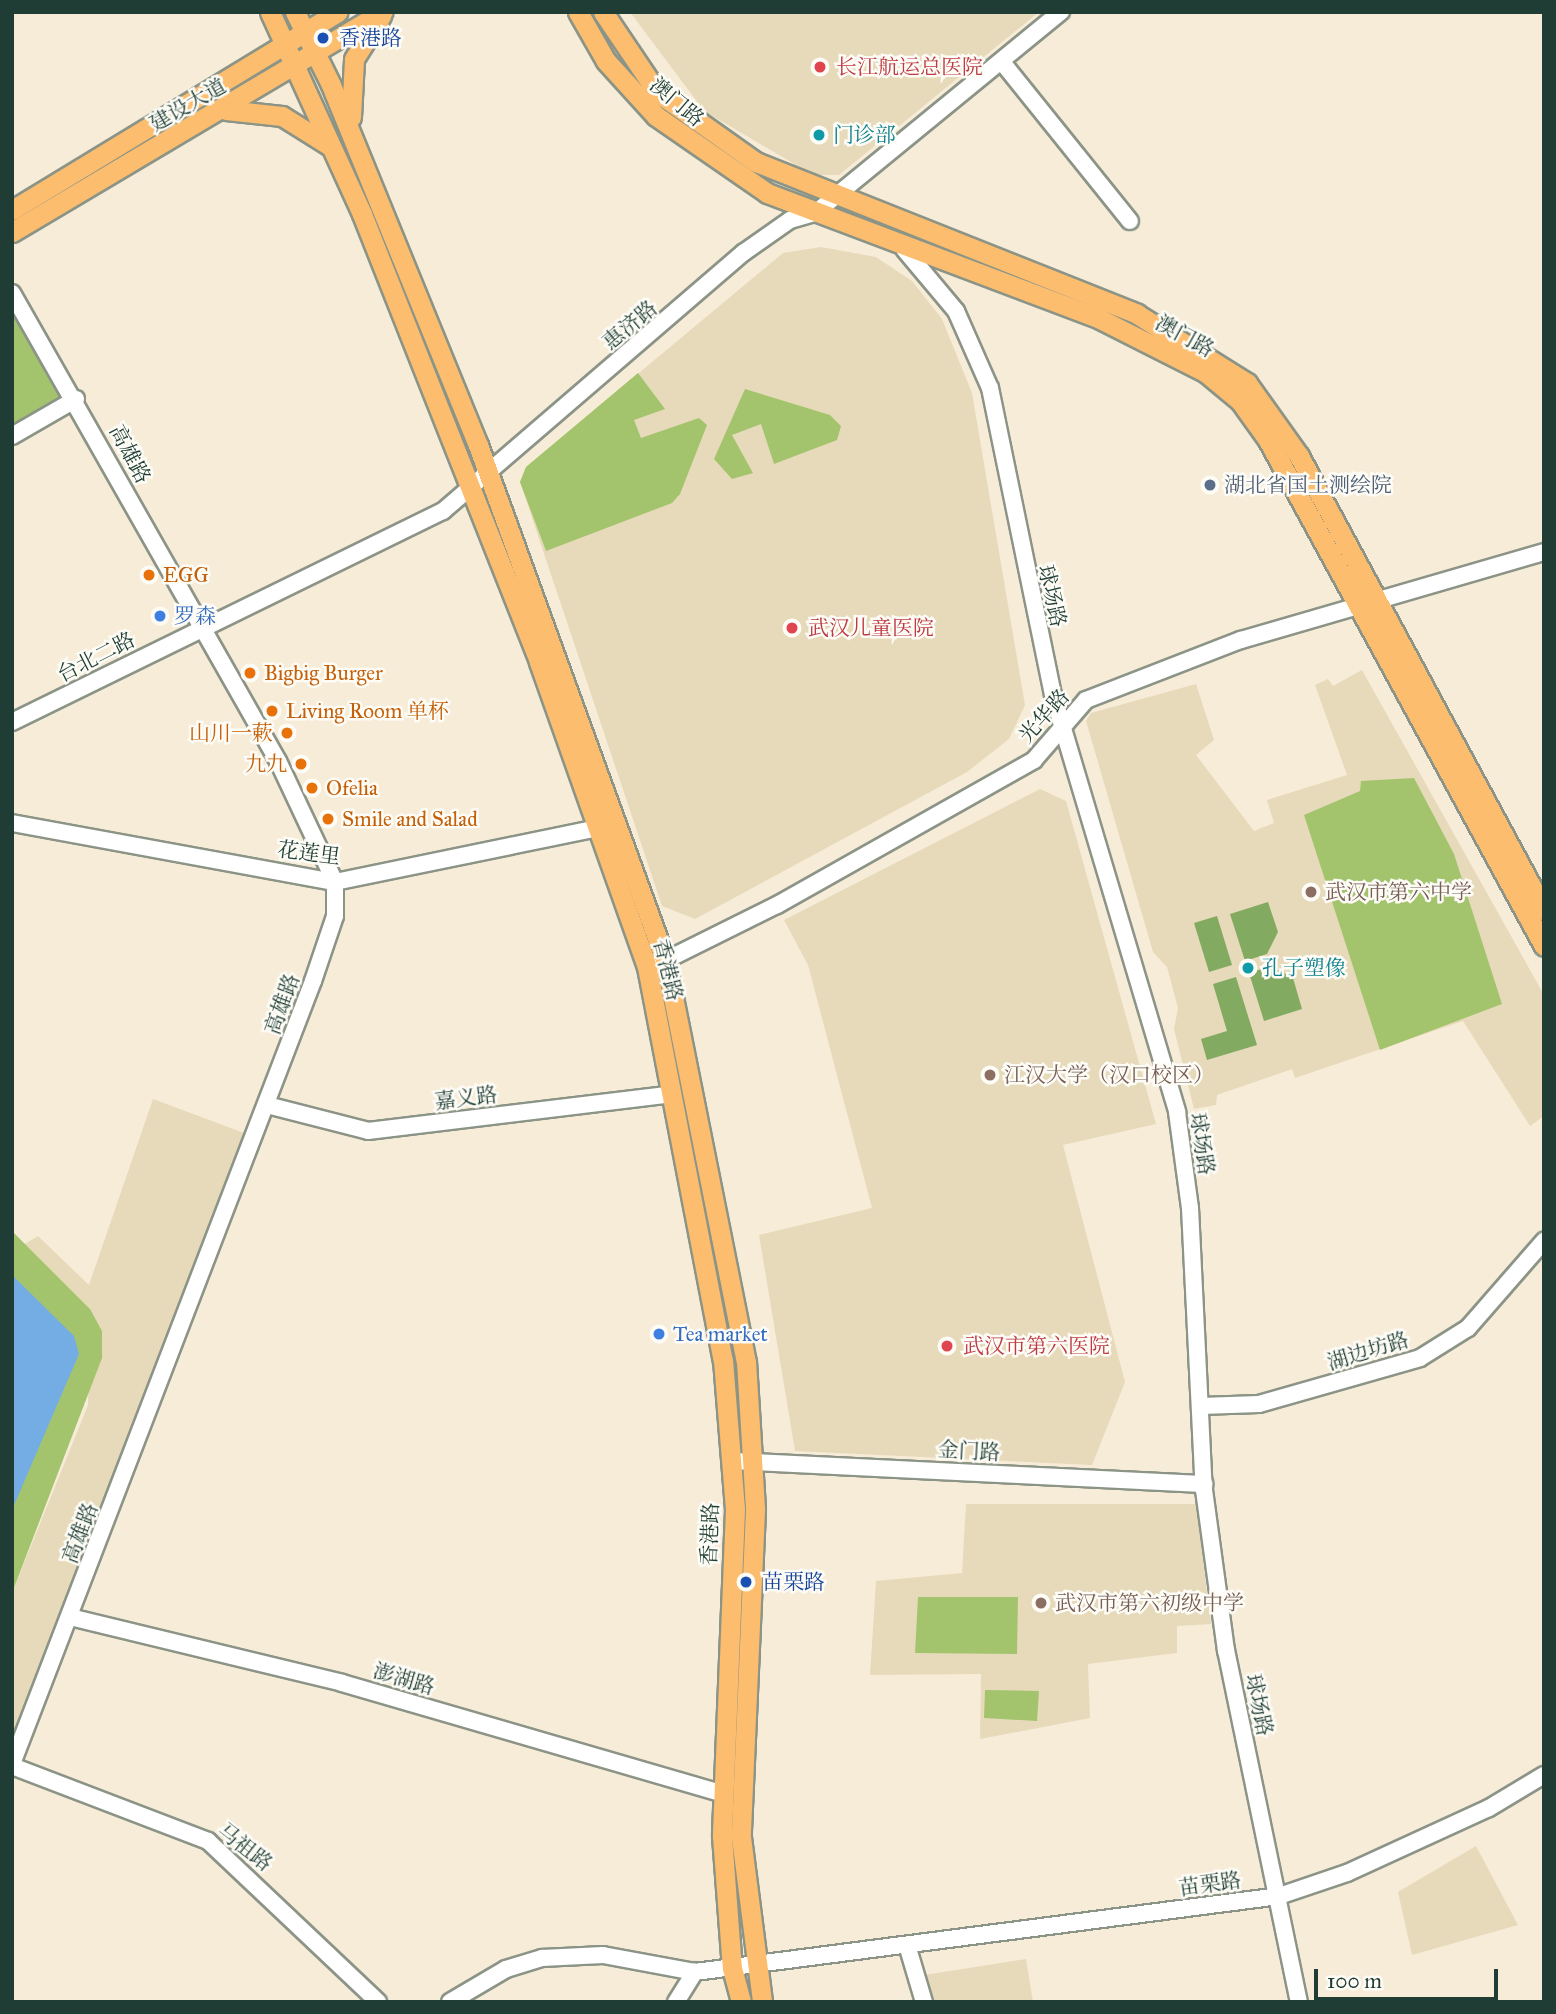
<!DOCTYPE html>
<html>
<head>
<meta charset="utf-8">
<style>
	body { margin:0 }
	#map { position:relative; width:1556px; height:2014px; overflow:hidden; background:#f7ecd8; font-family:"IM FELL Great Primer","Noto Serif SC",serif }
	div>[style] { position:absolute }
	.built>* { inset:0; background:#e7daba }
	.green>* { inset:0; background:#a3c46d }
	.forest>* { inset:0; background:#82aa60 }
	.water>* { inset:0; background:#74ade4 }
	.roads { filter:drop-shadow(2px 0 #8b9486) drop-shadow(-2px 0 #8b9486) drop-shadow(0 2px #8b9486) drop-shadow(0 -2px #8b9486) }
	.minor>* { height:16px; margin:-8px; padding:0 8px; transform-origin:8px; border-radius:8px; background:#fff }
	.major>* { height:19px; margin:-9.5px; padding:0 9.5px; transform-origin:9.5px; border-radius:9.5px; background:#fcbd6f }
	.dots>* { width:19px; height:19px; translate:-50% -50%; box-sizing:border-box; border:4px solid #fdfcf7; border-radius:50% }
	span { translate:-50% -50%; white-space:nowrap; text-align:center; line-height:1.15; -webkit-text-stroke:5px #fdfcf7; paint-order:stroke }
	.transit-label { font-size:21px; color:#164399 }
	.left { translate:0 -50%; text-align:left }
	.health-label { font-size:21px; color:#be3a42 }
	.street-label { font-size:21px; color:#1f3d34 }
	.culture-label { font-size:21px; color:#0d838f }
	.service-label { font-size:21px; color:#4e5e75 }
	.food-label { font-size:21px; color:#c56008 }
	.right { translate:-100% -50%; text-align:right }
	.shop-label { font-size:21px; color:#366cbe }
	.education-label { font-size:21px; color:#785e54 }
	.frame { position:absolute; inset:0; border:14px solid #1f3d34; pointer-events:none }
	.scale { position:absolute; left:1314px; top:1969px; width:184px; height:32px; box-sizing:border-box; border:4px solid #1f3d34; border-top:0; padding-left:9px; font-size:21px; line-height:24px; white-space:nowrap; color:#1f3d34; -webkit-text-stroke:5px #fdfcf7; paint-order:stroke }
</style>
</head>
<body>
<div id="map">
	<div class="built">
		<div style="clip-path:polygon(630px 12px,1039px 12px,839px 175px,813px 175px,704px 111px)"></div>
		<div style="clip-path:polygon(821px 247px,876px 257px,912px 281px,942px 319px,972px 393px,1025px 705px,1009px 739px,967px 772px,695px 919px,662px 906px,520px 482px,526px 467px,783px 253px)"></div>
		<div style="clip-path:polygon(1362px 670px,1544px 995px,1544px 1116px,1530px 1126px,1463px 1021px,1295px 1078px,1292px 1069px,1217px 1095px,1216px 1105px,1194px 1109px,1174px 1029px,1178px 1008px,1167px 967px,1153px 952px,1086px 721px,1091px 713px,1196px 684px,1214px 740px,1196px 755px,1254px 831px,1274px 823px,1267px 800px,1347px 775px,1315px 685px,1328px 679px,1333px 686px)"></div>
		<div style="clip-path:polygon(1040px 789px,1066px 801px,1156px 1124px,1063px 1145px,1125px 1382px,1092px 1465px,795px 1451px,759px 1235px,872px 1208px,808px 965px,784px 920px)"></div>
		<div style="clip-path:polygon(153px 1099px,244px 1133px,12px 1737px,12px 1593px,88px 1405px,90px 1309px,25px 1244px,38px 1236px,89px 1285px)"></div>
		<div style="clip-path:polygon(966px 1504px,1196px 1504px,1211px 1624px,1177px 1626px,1177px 1653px,1088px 1664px,1090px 1718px,980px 1739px,981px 1674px,870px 1675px,876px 1581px,962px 1573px)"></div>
		<div style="clip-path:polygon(1476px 1846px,1518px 1925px,1412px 1955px,1398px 1892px)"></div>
		<div style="clip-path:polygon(1026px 1959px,1033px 2002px,932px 2002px,924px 1975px)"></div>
	</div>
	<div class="green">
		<div style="clip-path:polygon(12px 311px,65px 395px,12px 431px)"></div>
		<div style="clip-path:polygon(638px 373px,665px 409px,634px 420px,641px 438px,699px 418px,707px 425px,680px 494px,672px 503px,546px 551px,520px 482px,526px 467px)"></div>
		<div style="clip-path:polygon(745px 389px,830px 415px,841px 426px,837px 440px,774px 464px,761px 424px,732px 435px,753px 473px,732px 479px,714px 459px)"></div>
		<div style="clip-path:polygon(1414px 778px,1454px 854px,1502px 1004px,1380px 1050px,1304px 815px,1360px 791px,1361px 781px)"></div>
		<div style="clip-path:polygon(12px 1231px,90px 1309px,102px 1331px,102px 1358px,12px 1593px)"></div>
		<div style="clip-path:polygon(918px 1597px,1018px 1597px,1017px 1654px,915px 1653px)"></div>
		<div style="clip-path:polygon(985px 1690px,1039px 1691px,1037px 1721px,984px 1718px)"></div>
	</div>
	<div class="forest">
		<div style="clip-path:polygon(1268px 902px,1278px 932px,1267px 954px,1245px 961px,1230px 914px)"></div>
		<div style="clip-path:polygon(1217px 916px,1232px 965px,1209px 972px,1194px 923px)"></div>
		<div style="clip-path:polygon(1271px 966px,1293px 978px,1302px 1009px,1264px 1021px,1249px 973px)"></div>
		<div style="clip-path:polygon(1236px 977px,1257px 1045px,1207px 1060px,1201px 1039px,1227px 1031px,1213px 984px)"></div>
	</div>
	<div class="water">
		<div style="clip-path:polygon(12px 1275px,74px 1336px,79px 1354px,12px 1510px)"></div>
	</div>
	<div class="roads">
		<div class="minor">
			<div style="left:1002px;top:62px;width:204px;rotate:51.2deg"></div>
			<div style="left:904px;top:249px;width:81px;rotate:50deg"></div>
			<div style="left:956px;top:311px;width:84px;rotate:66.2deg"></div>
			<div style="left:990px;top:388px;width:313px;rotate:78.4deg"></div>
			<div style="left:1053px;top:695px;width:435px;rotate:73.4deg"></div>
			<div style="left:1177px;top:1112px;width:97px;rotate:82.3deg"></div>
			<div style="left:1190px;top:1208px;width:282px;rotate:87.2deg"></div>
			<div style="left:1204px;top:1490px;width:162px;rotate:82.2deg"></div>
			<div style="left:1226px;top:1650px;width:359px;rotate:78.3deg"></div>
			<div style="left:12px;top:293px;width:538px;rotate:60.39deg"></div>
			<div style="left:278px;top:761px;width:134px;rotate:64.8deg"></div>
			<div style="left:335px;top:882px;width:34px;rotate:90deg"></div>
			<div style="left:335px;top:916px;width:69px;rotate:108.7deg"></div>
			<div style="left:313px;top:981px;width:839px;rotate:111.03deg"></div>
			<div style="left:12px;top:436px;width:74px;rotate:-30deg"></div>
			<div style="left:12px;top:722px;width:480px;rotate:-26.1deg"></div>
			<div style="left:443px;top:511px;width:396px;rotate:-40.7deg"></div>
			<div style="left:743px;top:253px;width:57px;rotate:-35.1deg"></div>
			<div style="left:790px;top:220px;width:26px;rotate:-16deg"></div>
			<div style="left:815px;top:213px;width:318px;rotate:-39.3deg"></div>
			<div style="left:12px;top:823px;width:328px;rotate:10.4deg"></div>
			<div style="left:335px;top:882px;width:269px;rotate:-11.6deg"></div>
			<div style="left:656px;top:965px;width:135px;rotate:-26.4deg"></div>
			<div style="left:777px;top:905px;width:295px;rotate:-29.4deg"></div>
			<div style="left:1034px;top:760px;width:79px;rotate:-49.1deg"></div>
			<div style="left:1086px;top:700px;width:166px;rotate:-21.2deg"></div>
			<div style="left:1241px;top:640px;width:316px;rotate:-16.2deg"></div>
			<div style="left:267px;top:1105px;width:104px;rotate:14.4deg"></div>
			<div style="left:368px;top:1131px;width:307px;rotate:-6.9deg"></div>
			<div style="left:1201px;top:1406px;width:58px;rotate:-2deg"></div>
			<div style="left:1259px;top:1404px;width:167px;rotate:-15.9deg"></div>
			<div style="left:1420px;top:1358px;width:57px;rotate:-32deg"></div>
			<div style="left:1468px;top:1328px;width:116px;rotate:-48.9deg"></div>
			<div style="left:731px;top:1461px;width:474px;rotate:2.8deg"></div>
			<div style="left:70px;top:1617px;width:280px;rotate:13.6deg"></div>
			<div style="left:342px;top:1683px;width:397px;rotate:16.2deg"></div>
			<div style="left:12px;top:1766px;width:210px;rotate:20.9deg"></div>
			<div style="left:208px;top:1841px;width:234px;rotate:43.4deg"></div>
			<div style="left:907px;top:1945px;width:59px;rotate:73.4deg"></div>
			<div style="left:450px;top:2002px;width:65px;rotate:-30.5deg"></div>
			<div style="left:506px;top:1969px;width:38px;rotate:-17deg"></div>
			<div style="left:542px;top:1958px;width:61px;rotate:-2.8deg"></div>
			<div style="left:603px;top:1955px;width:94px;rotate:10.5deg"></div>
			<div style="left:695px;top:1972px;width:589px;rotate:-7.41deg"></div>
			<div style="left:1279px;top:1896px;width:72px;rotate:-18.7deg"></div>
			<div style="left:1347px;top:1873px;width:156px;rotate:-24.6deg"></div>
			<div style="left:1489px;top:1808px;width:64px;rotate:-31deg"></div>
			<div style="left:676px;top:2002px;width:36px;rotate:-58deg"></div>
		</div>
		<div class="major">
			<div style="left:270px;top:12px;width:222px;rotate:65.5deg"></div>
			<div style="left:362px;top:214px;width:482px;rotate:68.4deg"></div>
			<div style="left:539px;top:662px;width:324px;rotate:70.5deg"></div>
			<div style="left:647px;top:967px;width:400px;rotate:79.1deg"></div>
			<div style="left:723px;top:1360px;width:149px;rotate:85.4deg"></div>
			<div style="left:735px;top:1509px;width:327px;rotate:92.3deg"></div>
			<div style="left:722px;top:1836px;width:132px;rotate:85.7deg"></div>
			<div style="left:732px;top:1968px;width:35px;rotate:75deg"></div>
			<div style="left:295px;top:12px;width:81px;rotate:63.7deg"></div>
			<div style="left:331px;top:85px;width:389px;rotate:67.8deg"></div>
			<div style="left:478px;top:445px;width:550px;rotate:70.02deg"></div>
			<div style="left:666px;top:962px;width:407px;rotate:78.7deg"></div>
			<div style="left:746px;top:1361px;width:149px;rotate:86.5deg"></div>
			<div style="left:755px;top:1510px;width:327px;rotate:92.5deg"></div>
			<div style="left:741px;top:1837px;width:166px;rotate:82.7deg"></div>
			<div style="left:578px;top:12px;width:56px;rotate:60.3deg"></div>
			<div style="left:606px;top:61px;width:74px;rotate:47.7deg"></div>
			<div style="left:656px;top:116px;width:135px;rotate:34.7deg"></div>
			<div style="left:767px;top:193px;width:356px;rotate:20.7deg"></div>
			<div style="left:1100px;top:319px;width:118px;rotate:26.8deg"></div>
			<div style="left:1205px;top:372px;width:45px;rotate:39.6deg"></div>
			<div style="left:1240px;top:401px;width:48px;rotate:54.3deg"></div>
			<div style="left:1268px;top:440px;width:576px;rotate:61.39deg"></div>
			<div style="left:603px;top:12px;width:97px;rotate:56deg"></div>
			<div style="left:657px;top:92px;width:121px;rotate:35.3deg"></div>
			<div style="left:756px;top:162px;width:410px;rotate:21.7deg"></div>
			<div style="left:1137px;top:314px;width:130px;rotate:32.1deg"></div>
			<div style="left:1247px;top:383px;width:90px;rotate:54.5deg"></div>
			<div style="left:1299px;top:456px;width:516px;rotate:61.65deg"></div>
			<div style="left:226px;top:110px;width:56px;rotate:6.1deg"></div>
			<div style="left:282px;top:116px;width:57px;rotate:32deg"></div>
			<div style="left:351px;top:117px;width:58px;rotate:-87deg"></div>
			<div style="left:354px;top:59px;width:51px;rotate:-57.9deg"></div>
			<div style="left:12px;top:210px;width:381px;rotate:-31.3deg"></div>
			<div style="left:12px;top:232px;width:431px;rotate:-30.7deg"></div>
		</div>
	</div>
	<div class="dots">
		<div style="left:323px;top:38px;background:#1a4fb4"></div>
		<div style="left:820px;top:67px;background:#e0444e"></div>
		<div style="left:819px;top:135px;background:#0f9aa8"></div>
		<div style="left:1210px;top:485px;background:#5c6f8a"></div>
		<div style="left:149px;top:575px;background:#e8710a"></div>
		<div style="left:160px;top:616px;background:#3f7fe0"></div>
		<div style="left:792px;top:628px;background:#e0444e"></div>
		<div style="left:250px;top:673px;background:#e8710a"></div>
		<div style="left:272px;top:711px;background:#e8710a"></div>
		<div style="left:287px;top:733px;background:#e8710a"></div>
		<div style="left:301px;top:764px;background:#e8710a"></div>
		<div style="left:312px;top:788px;background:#e8710a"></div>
		<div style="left:328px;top:819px;background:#e8710a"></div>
		<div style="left:1311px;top:892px;background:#8d6e63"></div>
		<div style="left:1248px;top:968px;background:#0f9aa8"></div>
		<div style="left:990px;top:1075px;background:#8d6e63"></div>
		<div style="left:659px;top:1334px;background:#3f7fe0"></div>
		<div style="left:947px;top:1346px;background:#e0444e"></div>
		<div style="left:746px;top:1582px;background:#1a4fb4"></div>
		<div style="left:1041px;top:1603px;background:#8d6e63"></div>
	</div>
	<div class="transit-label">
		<span class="left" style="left:339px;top:38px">香港路</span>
		<span class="left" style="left:762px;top:1582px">苗栗路</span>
	</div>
	<div class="health-label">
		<span class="left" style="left:836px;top:67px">长江航运总医院</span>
		<span class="left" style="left:808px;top:628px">武汉儿童医院</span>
		<span class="left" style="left:963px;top:1346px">武汉市第六医院</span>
	</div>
	<div class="street-label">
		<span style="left:677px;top:102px;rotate:40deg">澳门路</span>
		<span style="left:188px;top:105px;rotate:-30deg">建设大道</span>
		<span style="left:630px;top:325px;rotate:-40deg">惠济路</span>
		<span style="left:1185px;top:336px;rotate:29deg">澳门路</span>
		<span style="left:130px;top:454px;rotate:62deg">高雄路</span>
		<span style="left:1052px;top:596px;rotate:77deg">球场路</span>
		<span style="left:96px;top:657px;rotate:-27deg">台北二路</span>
		<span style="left:1044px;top:716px;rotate:-48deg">光华路</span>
		<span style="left:309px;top:853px;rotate:7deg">花莲里</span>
		<span style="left:668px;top:970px;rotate:76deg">香港路</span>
		<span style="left:282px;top:1004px;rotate:-70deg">高雄路</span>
		<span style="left:466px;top:1098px;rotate:-7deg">嘉义路</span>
		<span style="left:1202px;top:1144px;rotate:81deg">球场路</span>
		<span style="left:1368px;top:1351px;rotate:-17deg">湖边坊路</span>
		<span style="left:969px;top:1451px;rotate:3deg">金门路</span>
		<span style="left:80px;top:1533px;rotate:-69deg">高雄路</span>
		<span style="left:710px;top:1534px;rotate:-88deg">香港路</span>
		<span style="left:404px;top:1679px;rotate:16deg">澎湖路</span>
		<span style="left:1259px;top:1705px;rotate:78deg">球场路</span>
		<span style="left:245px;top:1847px;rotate:38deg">马祖路</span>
		<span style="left:1210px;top:1884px;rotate:-8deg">苗栗路</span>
	</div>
	<div class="culture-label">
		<span class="left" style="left:833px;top:135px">门诊部</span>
		<span class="left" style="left:1262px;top:968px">孔子塑像</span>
	</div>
	<div class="service-label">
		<span class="left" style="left:1224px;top:485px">湖北省国土测绘院</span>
	</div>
	<div class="food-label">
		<span class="left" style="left:163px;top:575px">EGG</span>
		<span class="left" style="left:264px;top:673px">Bigbig Burger</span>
		<span class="left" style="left:286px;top:711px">Living Room 单杯</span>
		<span class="right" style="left:273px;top:733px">山川一蔌</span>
		<span class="right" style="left:287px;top:764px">九九</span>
		<span class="left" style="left:326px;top:788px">Ofelia</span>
		<span class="left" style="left:342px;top:819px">Smile and Salad</span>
	</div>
	<div class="shop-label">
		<span class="left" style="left:174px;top:616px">罗森</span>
		<span class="left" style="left:673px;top:1334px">Tea market</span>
	</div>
	<div class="education-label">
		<span class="left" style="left:1325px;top:892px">武汉市第六中学</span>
		<span class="left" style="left:1004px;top:1075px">江汉大学（汉口校区）</span>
		<span class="left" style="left:1055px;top:1603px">武汉市第六初级中学</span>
	</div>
	<div class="frame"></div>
	<div class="scale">100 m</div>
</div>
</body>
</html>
